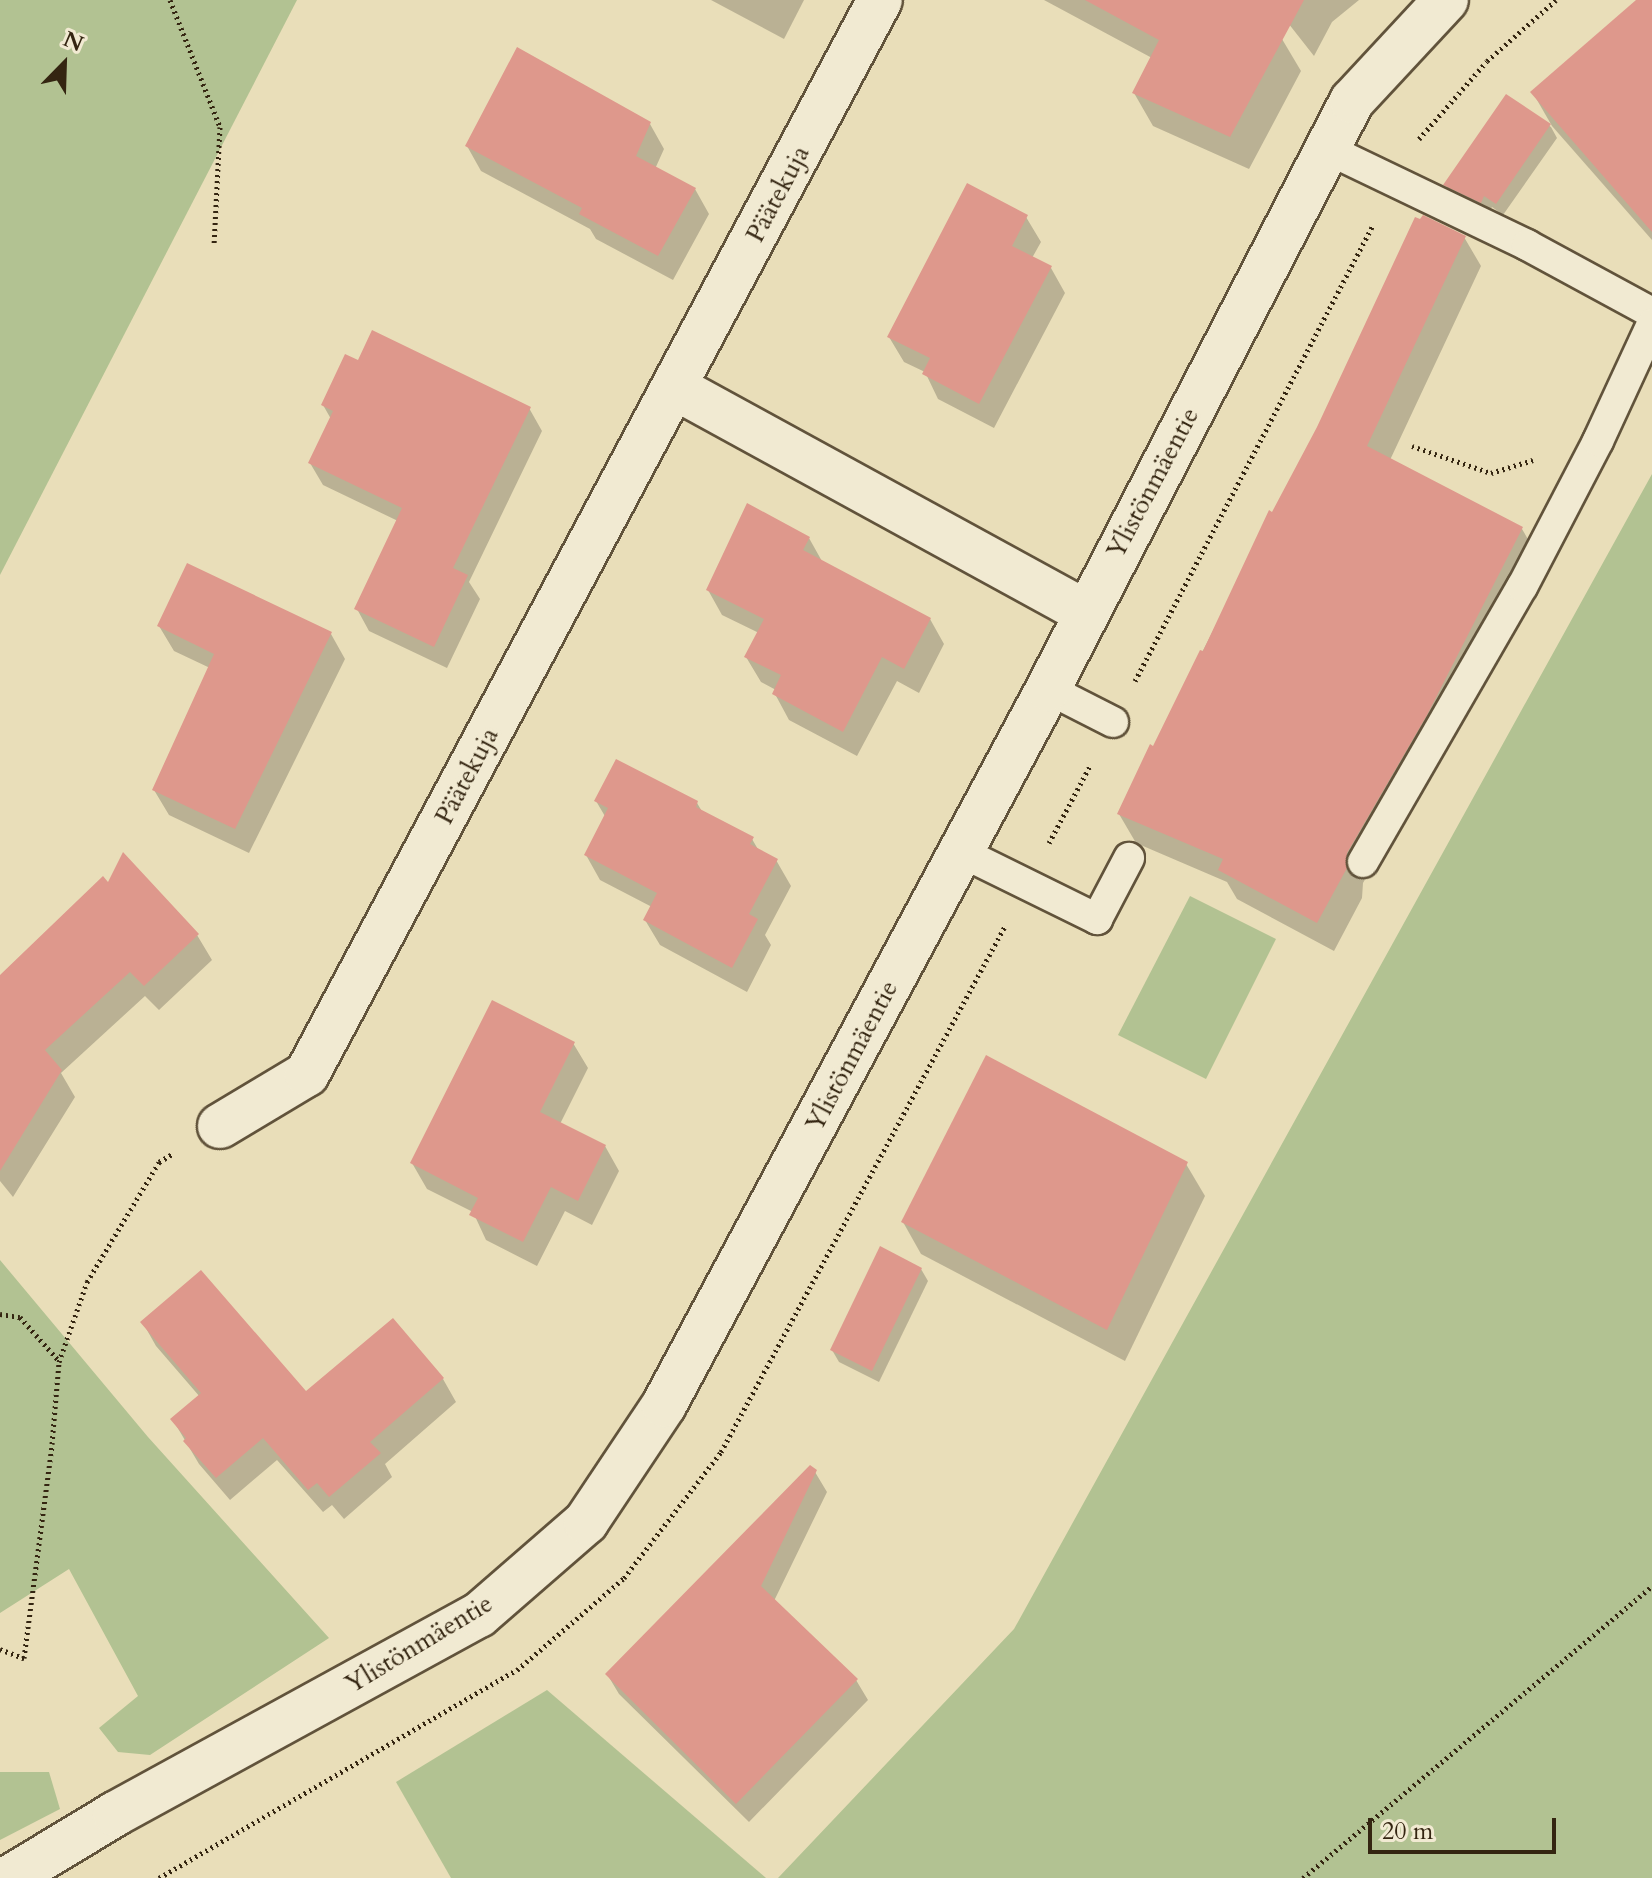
<!DOCTYPE html>
<html>
<head>
<meta charset="utf-8">
<style>
	body { margin:0 }
	#map { position:relative; width:1652px; height:1878px; overflow:hidden; background:#e9deb9; font-family:Cardo,serif }
	div>[style] { position:absolute }
	.green>* { inset:0; background:#b2c292 }
	.shadow>* { inset:0; background:#0003 }
	.building>* { inset:0; background:#de988c }
	.path>* { height:5px; margin-top:-2.5px; transform-origin:0; background:repeating-linear-gradient(90deg,#342511 0 2px,transparent 0 6px) }
	.roads { filter:drop-shadow(2px 0 #61533b) drop-shadow(-2px 0 #61533b) drop-shadow(0 2px #61533b) drop-shadow(0 -2px #61533b) }
	.lane>* { height:30px; margin:-15px; padding:0 15px; transform-origin:15px; border-radius:15px; background:#f1ead2 }
	.street>* { height:44px; margin:-22px; padding:0 22px; transform-origin:22px; border-radius:22px; background:#f1ead2 }
	.secondary>* { height:44px; margin:-22px; padding:0 22px; transform-origin:22px; border-radius:22px; background:#f1ead2 }
	span { translate:-50% -50%; white-space:nowrap; text-align:center; line-height:1.15; -webkit-text-stroke:6px #f1ead2; paint-order:stroke }
	.street-label { font-size:26px; color:#342511 }
	.north { position:absolute; left:24px; top:24px; width:80px; height:80px; -webkit-text-stroke:6px #f1ead2; paint-order:stroke; rotate:23deg; font-size:22px; font-weight:700; line-height:32px; text-align:center; color:#342511 }
	.north::after { content:''; display:block; margin:auto; width:28px; height:36px; background:#342511; clip-path:polygon(50% 0,100% 100%,50% 72%,0 100%) }
	.scale { position:absolute; left:1368px; top:1818px; width:188px; height:36px; box-sizing:border-box; border:4px solid #342511; border-top:0; padding-left:10px; font-size:24px; line-height:28px; white-space:nowrap; color:#342511; -webkit-text-stroke:6px #f1ead2; paint-order:stroke }
</style>
</head>
<body>
<div id="map">
	<div class="green">
		<div style="clip-path:polygon(0 0,297px 0,0 575px)"></div>
		<div style="clip-path:polygon(1652px 474px,1652px 1878px,778px 1878px,1014px 1629px)"></div>
		<div style="clip-path:polygon(1190px 896px,1276px 939px,1206px 1079px,1118px 1035px)"></div>
		<div style="clip-path:polygon(0 1260px,148px 1437px,329px 1638px,150px 1755px,118px 1752px,99px 1728px,138px 1696px,69px 1569px,0 1613px)"></div>
		<div style="clip-path:polygon(547px 1690px,766px 1878px,451px 1878px,396px 1782px)"></div>
		<div style="clip-path:polygon(0 1772px,49px 1772px,60px 1809px,0 1840px)"></div>
	</div>
	<div class="shadow">
		<div style="clip-path:polygon(711px 0,804px 0,784px 39px)"></div>
		<div style="clip-path:polygon(1044px 0,1212px 0,1282px 39px,1301px 71px,1249px 169px,1153px 126px,1134px 93px,1152px 58px)"></div>
		<div style="clip-path:polygon(1270px 0,1359px 0,1332px 22px,1314px 56px)"></div>
		<div style="clip-path:polygon(1638px 0,1652px 0,1652px 240px,1552px 126px,1533px 93px)"></div>
		<div style="clip-path:polygon(1507px 96px,1551px 127px,1557px 138px,1503px 215px,1492px 207px,1488px 214px,1453px 197px,1446px 185px)"></div>
		<div style="clip-path:polygon(650px 124px,664px 149px,655px 169px,695px 189px,709px 214px,673px 280px,596px 239px,590px 229px,481px 171px,467px 146px)"></div>
		<div style="clip-path:polygon(1026px 217px,1041px 242px,1032px 258px,1051px 268px,1065px 293px,994px 428px,938px 399px,925px 372px,904px 362px,889px 337px)"></div>
		<div style="clip-path:polygon(1464px 237px,1481px 266px,1390px 460px,1522px 529px,1539px 558px,1443px 745px,1363px 883px,1362px 898px,1334px 951px,1237px 899px,1227px 882px,1136px 843px,1119px 814px,1273px 514px)"></div>
		<div style="clip-path:polygon(323px 405px,529px 408px,542px 431px,469px 582px,480px 599px,447px 668px,369px 631px,357px 609px,398px 521px,323px 485px,310px 463px,331px 419px)"></div>
		<div style="clip-path:polygon(809px 538px,823px 563px,930px 619px,944px 644px,919px 693px,897px 681px,857px 756px,789px 720px,775px 694px,776px 690px,761px 682px,746px 657px,759px 633px,722px 615px,708px 590px)"></div>
		<div style="clip-path:polygon(159px 626px,331px 634px,345px 659px,249px 853px,169px 815px,154px 790px,210px 668px,174px 651px)"></div>
		<div style="clip-path:polygon(596px 801px,697px 803px,703px 813px,752px 839px,759px 851px,776px 860px,791px 886px,765px 935px,771px 945px,747px 992px,660px 945px,645px 920px,652px 907px,600px 880px,586px 855px,606px 818px)"></div>
		<div style="clip-path:polygon(109px 886px,197px 935px,212px 960px,159px 1010px,145px 996px,61px 1073px,75px 1097px,13px 1197px,0 1181px,0 978px)"></div>
		<div style="clip-path:polygon(573px 1043px,588px 1068px,560px 1124px,605px 1146px,619px 1171px,592px 1225px,565px 1211px,537px 1266px,486px 1240px,473px 1212px,427px 1189px,412px 1163px)"></div>
		<div style="clip-path:polygon(1186px 1164px,1205px 1196px,1125px 1361px,921px 1254px,903px 1222px)"></div>
		<div style="clip-path:polygon(921px 1269px,928px 1281px,879px 1382px,839px 1362px,832px 1350px)"></div>
		<div style="clip-path:polygon(143px 1323px,306px 1394px,443px 1379px,456px 1402px,385px 1464px,392px 1477px,344px 1519px,332px 1505px,323px 1512px,277px 1460px,230px 1500px,199px 1464px,173px 1420px,200px 1397px,156px 1346px)"></div>
		<div style="clip-path:polygon(815px 1472px,827px 1492px,774px 1601px,856px 1680px,868px 1700px,749px 1822px,619px 1694px,607px 1674px)"></div>
	</div>
	<div class="building">
		<div style="clip-path:polygon(1085px 0,1304px 0,1230px 137px,1132px 93px,1159px 40px)"></div>
		<div style="clip-path:polygon(1636px 0,1652px 0,1652px 232px,1530px 92px)"></div>
		<div style="clip-path:polygon(517px 47px,651px 122px,636px 156px,696px 188px,658px 256px,579px 214px,582px 208px,465px 146px)"></div>
		<div style="clip-path:polygon(1506px 94px,1551px 124px,1496px 204px,1484px 196px,1481px 203px,1443px 185px)"></div>
		<div style="clip-path:polygon(967px 183px,1028px 215px,1012px 246px,1052px 266px,979px 404px,922px 374px,930px 358px,887px 337px)"></div>
		<div style="clip-path:polygon(1423px 215px,1466px 236px,1367px 446px,1523px 527px,1427px 715px,1347px 853px,1347px 868px,1317px 923px,1218px 870px,1223px 859px,1117px 814px,1150px 744px,1153px 746px,1200px 650px,1203px 651px,1269px 510px,1272px 512px,1317px 427px,1415px 217px,1420px 219px)"></div>
		<div style="clip-path:polygon(372px 330px,531px 407px,453px 568px,468px 575px,434px 647px,354px 609px,402px 508px,308px 463px,333px 411px,321px 405px,345px 354px,358px 360px)"></div>
		<div style="clip-path:polygon(747px 503px,810px 537px,803px 550px,931px 618px,904px 669px,882px 657px,843px 732px,772px 694px,781px 675px,744px 657px,764px 619px,706px 590px)"></div>
		<div style="clip-path:polygon(187px 563px,332px 632px,235px 829px,152px 790px,214px 654px,157px 626px)"></div>
		<div style="clip-path:polygon(616px 759px,698px 801px,696px 807px,754px 837px,750px 844px,778px 859px,749px 914px,758px 919px,732px 968px,643px 920px,657px 893px,584px 855px,608px 808px,594px 801px)"></div>
		<div style="clip-path:polygon(123px 852px,199px 934px,144px 986px,130px 972px,45px 1050px,62px 1070px,0 1171px,0 975px,103px 876px,108px 882px)"></div>
		<div style="clip-path:polygon(492px 1000px,575px 1042px,540px 1112px,606px 1145px,578px 1201px,551px 1187px,523px 1242px,469px 1215px,478px 1198px,410px 1163px)"></div>
		<div style="clip-path:polygon(986px 1055px,1188px 1162px,1107px 1330px,901px 1222px)"></div>
		<div style="clip-path:polygon(880px 1246px,922px 1268px,872px 1371px,830px 1350px)"></div>
		<div style="clip-path:polygon(201px 1270px,306px 1391px,393px 1318px,444px 1378px,370px 1442px,381px 1453px,329px 1497px,317px 1483px,308px 1490px,263px 1438px,216px 1478px,183px 1441px,186px 1438px,170px 1419px,201px 1393px,140px 1322px)"></div>
		<div style="clip-path:polygon(810px 1465px,817px 1470px,761px 1586px,858px 1679px,736px 1804px,605px 1674px)"></div>
	</div>
	<div class="path">
		<div style="left:170px;top:0;width:136px;rotate:68.5deg"></div>
		<div style="left:220px;top:127px;width:119px;rotate:92.9deg"></div>
		<div style="left:1419px;top:139px;width:103px;rotate:-48.9deg"></div>
		<div style="left:1487px;top:61px;width:92px;rotate:-41.5deg"></div>
		<div style="left:1412px;top:446px;width:83px;rotate:18.9deg"></div>
		<div style="left:1491px;top:473px;width:44px;rotate:-17.2deg"></div>
		<div style="left:1135px;top:681px;width:514px;rotate:-62.44deg"></div>
		<div style="left:1049px;top:843px;width:89px;rotate:-62deg"></div>
		<div style="left:0;top:1314px;width:20px;rotate:9deg"></div>
		<div style="left:20px;top:1317px;width:59px;rotate:48.4deg"></div>
		<div style="left:0;top:1649px;width:26px;rotate:21deg"></div>
		<div style="left:24px;top:1658px;width:216px;rotate:-82.5deg"></div>
		<div style="left:52px;top:1444px;width:82px;rotate:-85.1deg"></div>
		<div style="left:59px;top:1362px;width:85px;rotate:-70.7deg"></div>
		<div style="left:87px;top:1282px;width:140px;rotate:-59deg"></div>
		<div style="left:159px;top:1162px;width:17px;rotate:-31deg"></div>
		<div style="left:159px;top:1878px;width:414px;rotate:-30.2deg"></div>
		<div style="left:517px;top:1670px;width:141px;rotate:-40.7deg"></div>
		<div style="left:624px;top:1578px;width:159px;rotate:-52.4deg"></div>
		<div style="left:721px;top:1452px;width:598px;rotate:-61.63deg"></div>
		<div style="left:1303px;top:1878px;width:455px;rotate:-39.9deg"></div>
	</div>
	<div class="roads">
		<div class="lane">
			<div style="left:1327px;top:149px;width:222px;rotate:25.6deg"></div>
			<div style="left:1527px;top:245px;width:142px;rotate:28.5deg"></div>
			<div style="left:1048px;top:689px;width:73px;rotate:26.9deg"></div>
			<div style="left:961px;top:852px;width:152px;rotate:26.2deg"></div>
			<div style="left:1097px;top:919px;width:69px;rotate:-62.3deg"></div>
			<div style="left:1363px;top:862px;width:318px;rotate:-60deg"></div>
			<div style="left:1522px;top:587px;width:165px;rotate:-62.5deg"></div>
			<div style="left:1598px;top:441px;width:129px;rotate:-65.2deg"></div>
		</div>
		<div class="street">
			<div style="left:676px;top:388px;width:466px;rotate:28.7deg"></div>
			<div style="left:220px;top:1126px;width:101px;rotate:-30.9deg"></div>
			<div style="left:307px;top:1074px;width:1217px;rotate:-61.92deg"></div>
		</div>
		<div class="secondary">
			<div style="left:9px;top:1878px;width:124px;rotate:-31.1deg"></div>
			<div style="left:115px;top:1814px;width:415px;rotate:-28.7deg"></div>
			<div style="left:479px;top:1615px;width:142px;rotate:-41deg"></div>
			<div style="left:586px;top:1522px;width:141px;rotate:-56.3deg"></div>
			<div style="left:664px;top:1405px;width:812px;rotate:-61.79deg"></div>
			<div style="left:1048px;top:689px;width:662px;rotate:-62.66deg"></div>
			<div style="left:1352px;top:101px;width:138px;rotate:-47.1deg"></div>
		</div>
	</div>
	<div class="street-label">
		<span style="left:778px;top:194px;rotate:-62deg">Päätekuja</span>
		<span style="left:1153px;top:483px;rotate:-62deg">Ylistönmäentie</span>
		<span style="left:467px;top:776px;rotate:-62deg">Päätekuja</span>
		<span style="left:852px;top:1056px;rotate:-62deg">Ylistönmäentie</span>
		<span style="left:419px;top:1644px;rotate:-31deg">Ylistönmäentie</span>
	</div>
	<div class="north">N</div>
	<div class="scale">20 m</div>
</div>
</body>
</html>
